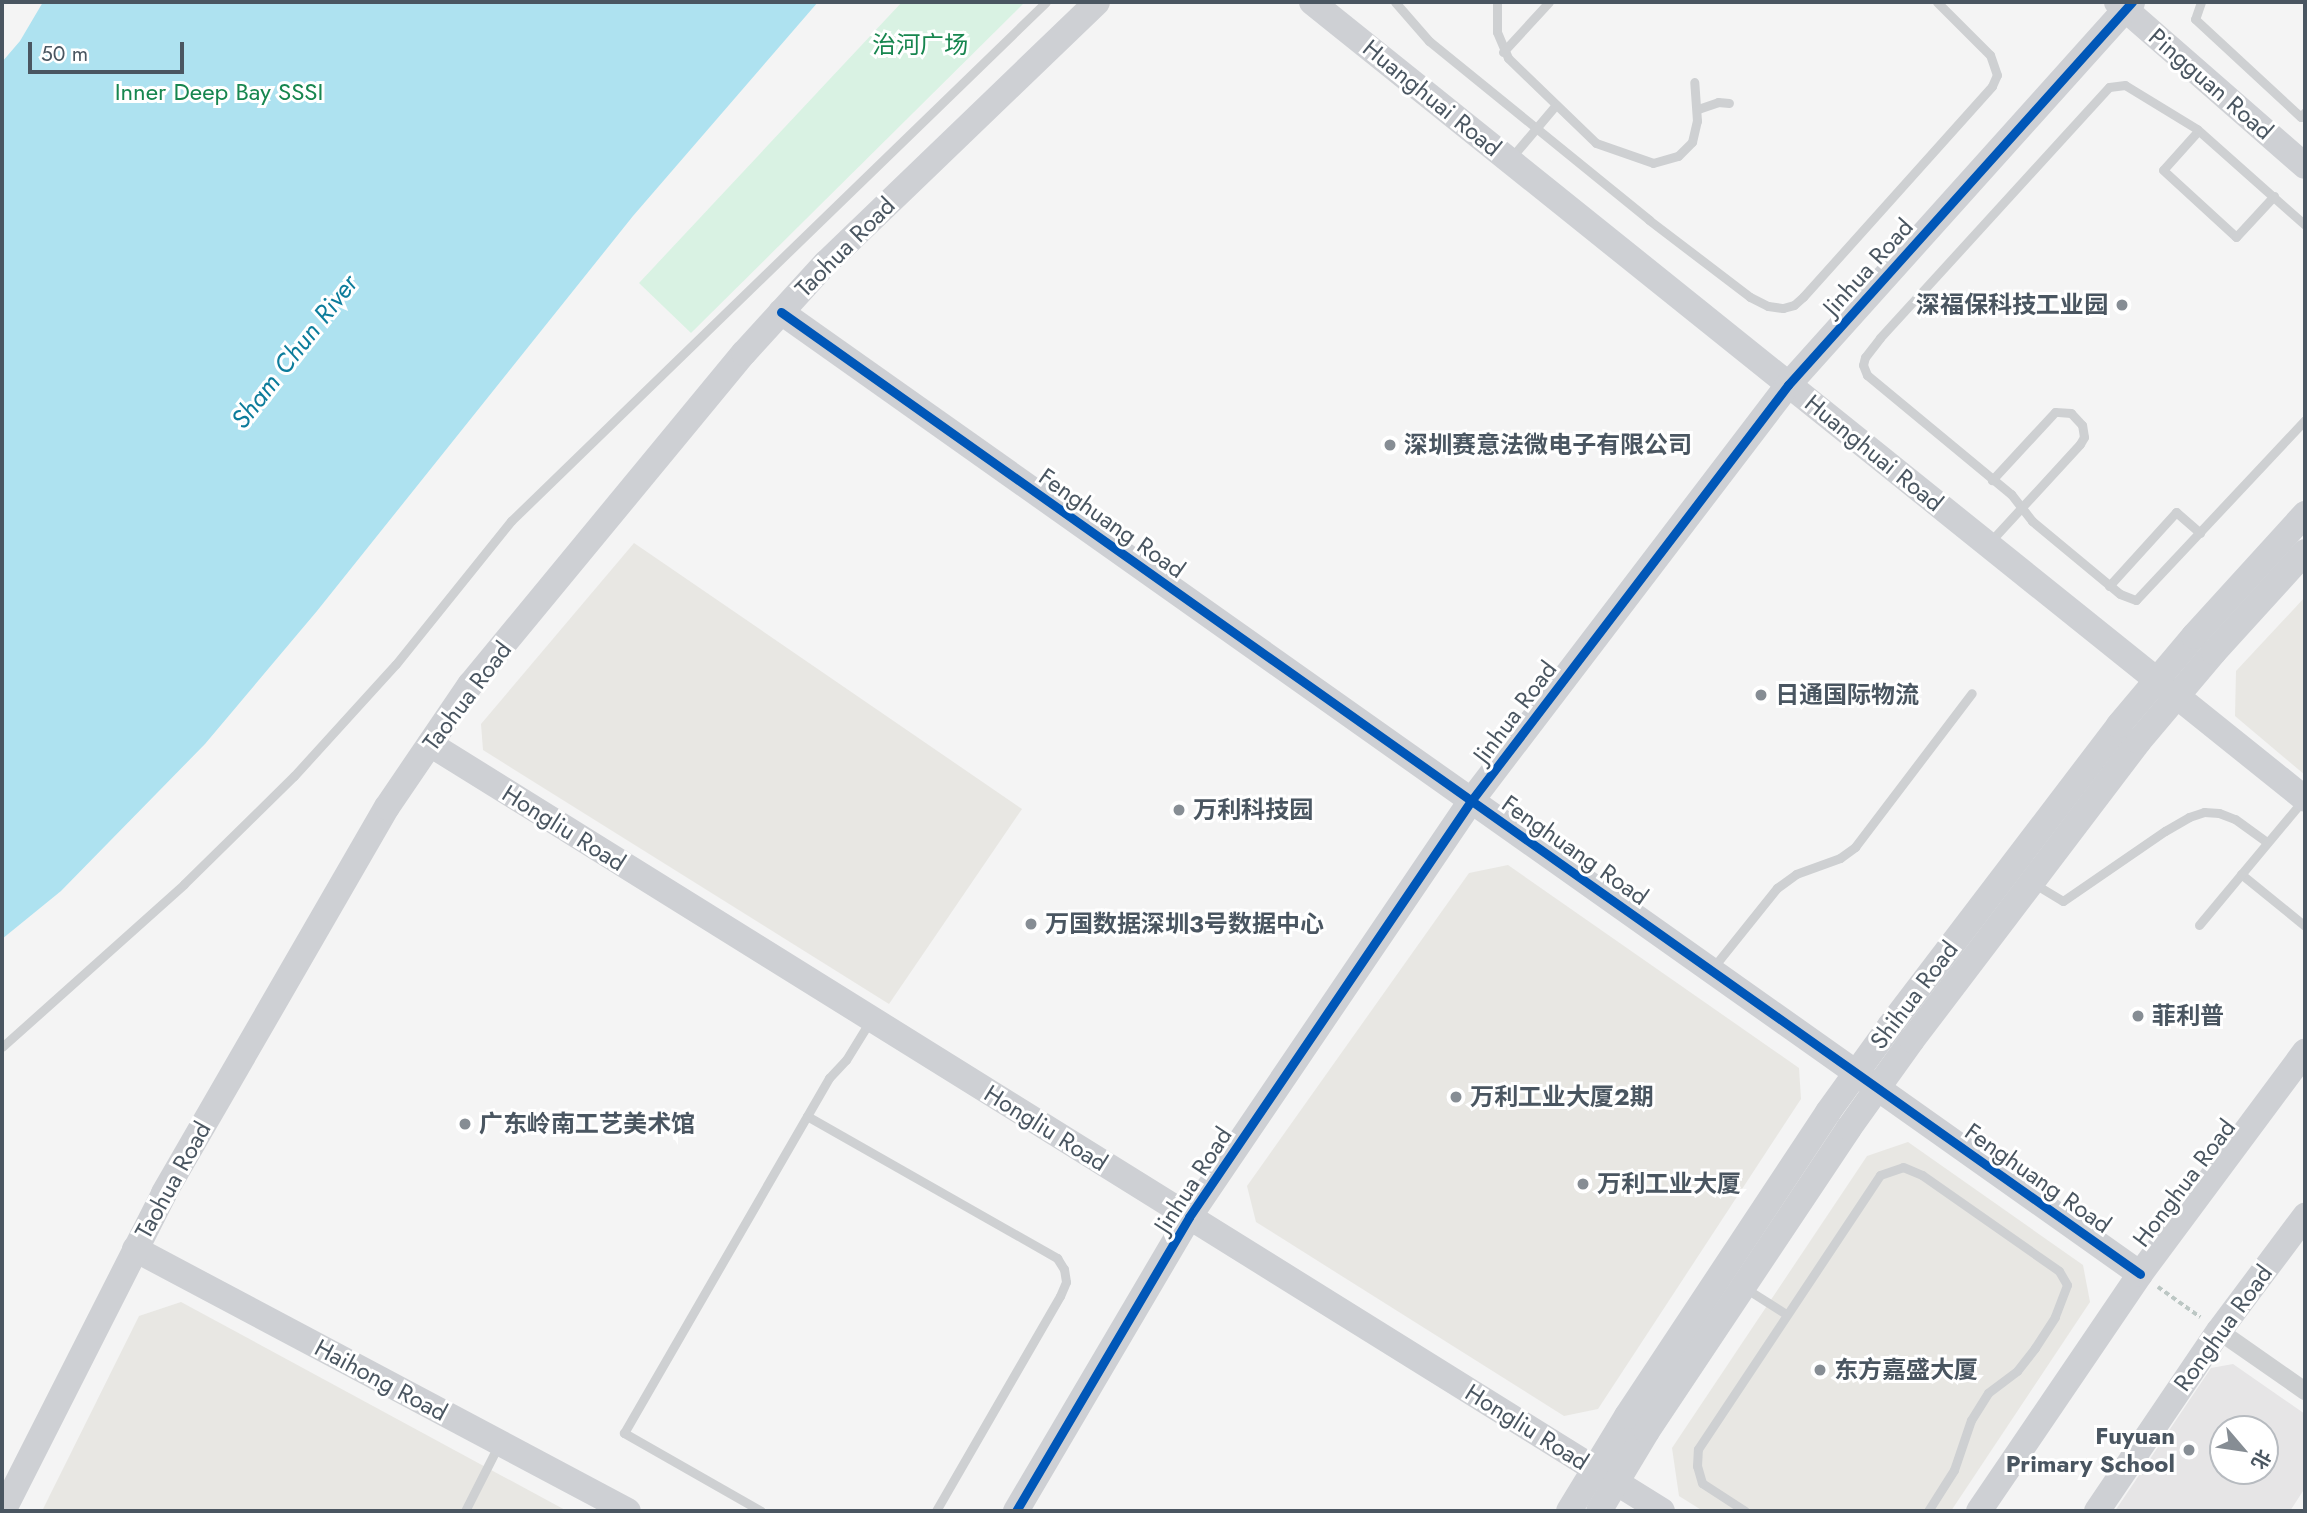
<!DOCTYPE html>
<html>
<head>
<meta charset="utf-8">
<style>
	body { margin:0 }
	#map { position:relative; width:2307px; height:1513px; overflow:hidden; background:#f4f4f4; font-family:Jost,"Noto Sans SC",sans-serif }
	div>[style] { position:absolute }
	.commercial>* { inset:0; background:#e8e7e3 }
	.education>* { inset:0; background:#e6e5e6 }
	.green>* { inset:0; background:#d9f2e3 }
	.water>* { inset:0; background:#aee2f0 }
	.path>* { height:3.5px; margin-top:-1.75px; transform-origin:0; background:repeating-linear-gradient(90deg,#bcc7c4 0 5px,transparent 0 8.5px) }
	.lane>* { height:9px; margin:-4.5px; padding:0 4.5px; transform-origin:4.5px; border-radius:4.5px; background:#ced0d2 }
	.street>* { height:18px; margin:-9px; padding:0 9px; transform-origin:9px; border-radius:9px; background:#ced0d2 }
	.secondary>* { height:26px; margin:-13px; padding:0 13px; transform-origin:13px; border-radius:13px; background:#ced0d4 }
	.cycleway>* { height:9px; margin:-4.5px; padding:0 4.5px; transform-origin:4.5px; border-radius:4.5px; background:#0057b8 }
	.dots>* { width:19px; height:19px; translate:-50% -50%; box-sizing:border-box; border:4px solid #fff; border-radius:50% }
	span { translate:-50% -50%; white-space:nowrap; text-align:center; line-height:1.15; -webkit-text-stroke:6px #fff; paint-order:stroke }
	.park-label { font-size:24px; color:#17864f }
	.street-label { font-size:24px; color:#4a5661 }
	.poi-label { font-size:24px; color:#4a5661; font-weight:700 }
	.right { translate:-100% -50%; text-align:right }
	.left { translate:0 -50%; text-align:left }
	.water-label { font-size:26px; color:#0c7c9b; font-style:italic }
	.frame { position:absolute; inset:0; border:4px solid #4a5661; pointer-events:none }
	.north { position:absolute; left:2209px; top:1415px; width:70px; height:70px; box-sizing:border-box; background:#fff; border:2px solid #b7bbc0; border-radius:50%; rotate:119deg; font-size:19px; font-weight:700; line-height:28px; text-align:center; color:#4a5661 }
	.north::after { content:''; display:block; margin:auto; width:24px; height:32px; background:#868d94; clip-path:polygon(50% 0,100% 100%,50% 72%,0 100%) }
	.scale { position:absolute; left:28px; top:42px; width:156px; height:32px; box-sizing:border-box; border:4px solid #4a5661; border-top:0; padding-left:9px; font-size:21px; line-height:24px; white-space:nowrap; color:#4a5661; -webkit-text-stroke:5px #fff; paint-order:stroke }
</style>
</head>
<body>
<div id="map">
	<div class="commercial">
		<div style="clip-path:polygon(634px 543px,1022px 809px,889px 1004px,483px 750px,481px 724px)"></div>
		<div style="clip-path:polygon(2305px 597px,2305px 775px,2235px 716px,2236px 671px)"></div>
		<div style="clip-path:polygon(1508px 865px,1799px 1068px,1801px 1099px,1598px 1409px,1564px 1416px,1256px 1222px,1247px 1186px,1469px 873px)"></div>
		<div style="clip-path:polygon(1908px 1142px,2083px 1265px,2090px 1302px,1951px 1511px,1703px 1511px,1679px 1496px,1672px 1448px,1867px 1156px)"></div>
		<div style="clip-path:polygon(181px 1302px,567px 1511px,42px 1511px,139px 1316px)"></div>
	</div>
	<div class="education">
		<div style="clip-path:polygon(evenodd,2233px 1364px,2305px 1414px,2305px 1488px,2290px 1511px,2115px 1511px,2211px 1368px,2233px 1364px,2223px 1429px,2265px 1429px,2265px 1471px,2223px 1471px,2223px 1429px)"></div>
	</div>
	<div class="green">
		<div style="clip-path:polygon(902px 2px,1025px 2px,691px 333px,639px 283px)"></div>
	</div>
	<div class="water">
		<div style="clip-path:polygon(43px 2px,818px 2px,633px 216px,317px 611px,205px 744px,61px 891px,2px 939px,2px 62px,20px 41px)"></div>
	</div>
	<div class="path">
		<div style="left:2158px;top:1287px;width:52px;rotate:35.5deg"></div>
	</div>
	<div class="lane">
		<div style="left:1395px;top:2px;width:52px;rotate:48.9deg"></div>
		<div style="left:1429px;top:41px;width:284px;rotate:39.1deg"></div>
		<div style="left:1649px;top:220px;width:127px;rotate:37.3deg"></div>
		<div style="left:1750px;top:297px;width:20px;rotate:27deg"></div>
		<div style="left:1768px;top:306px;width:15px;rotate:8deg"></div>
		<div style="left:1783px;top:308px;width:11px;rotate:-15deg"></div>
		<div style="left:1794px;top:305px;width:12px;rotate:-42deg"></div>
		<div style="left:1803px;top:297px;width:283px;rotate:-48.1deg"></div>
		<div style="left:1992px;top:86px;width:12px;rotate:-66deg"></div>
		<div style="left:1997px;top:75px;width:21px;rotate:-109deg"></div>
		<div style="left:1990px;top:55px;width:75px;rotate:-135deg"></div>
		<div style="left:1497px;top:2px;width:30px;rotate:90deg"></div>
		<div style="left:1497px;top:32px;width:28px;rotate:67deg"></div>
		<div style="left:1508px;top:58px;width:122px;rotate:44deg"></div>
		<div style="left:1596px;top:143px;width:60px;rotate:19.3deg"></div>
		<div style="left:1653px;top:163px;width:26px;rotate:-16deg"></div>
		<div style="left:1678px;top:156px;width:20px;rotate:-45deg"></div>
		<div style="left:1692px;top:142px;width:22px;rotate:-77deg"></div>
		<div style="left:1697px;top:121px;width:39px;rotate:-94deg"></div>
		<div style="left:2201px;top:2px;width:18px;rotate:109deg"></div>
		<div style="left:2195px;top:19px;width:144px;rotate:42.8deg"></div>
		<div style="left:2301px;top:117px;width:6px;rotate:-51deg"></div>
		<div style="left:1503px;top:52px;width:68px;rotate:-47.4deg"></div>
		<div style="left:1698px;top:109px;width:21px;rotate:-19deg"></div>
		<div style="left:1718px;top:102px;width:11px;rotate:5deg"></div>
		<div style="left:2198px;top:131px;width:52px;rotate:131.9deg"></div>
		<div style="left:2163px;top:170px;width:99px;rotate:42.5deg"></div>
		<div style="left:2236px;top:237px;width:56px;rotate:-47.2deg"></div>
		<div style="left:1511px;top:158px;width:68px;rotate:-49.8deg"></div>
		<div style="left:2305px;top:225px;width:144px;rotate:-138.4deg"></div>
		<div style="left:2197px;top:129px;width:84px;rotate:-148.6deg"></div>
		<div style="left:2125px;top:85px;width:16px;rotate:173deg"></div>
		<div style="left:2109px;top:87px;width:340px;rotate:132.4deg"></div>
		<div style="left:1880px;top:338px;width:24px;rotate:128deg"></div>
		<div style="left:1865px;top:357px;width:8px;rotate:104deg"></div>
		<div style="left:1863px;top:365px;width:11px;rotate:68deg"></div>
		<div style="left:1867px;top:375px;width:187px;rotate:39.6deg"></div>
		<div style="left:2011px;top:494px;width:34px;rotate:52deg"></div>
		<div style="left:2032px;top:521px;width:114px;rotate:39.7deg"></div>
		<div style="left:2120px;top:594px;width:17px;rotate:21deg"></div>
		<div style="left:2136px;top:600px;width:247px;rotate:-46.8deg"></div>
		<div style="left:1989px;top:543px;width:134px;rotate:-47.4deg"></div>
		<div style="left:2080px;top:444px;width:8px;rotate:-60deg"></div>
		<div style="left:2084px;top:437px;width:12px;rotate:-99deg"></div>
		<div style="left:2082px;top:425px;width:16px;rotate:-133deg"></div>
		<div style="left:2071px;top:413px;width:16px;rotate:-176deg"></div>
		<div style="left:2055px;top:412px;width:93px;rotate:132.8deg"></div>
		<div style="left:2109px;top:586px;width:100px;rotate:-47.8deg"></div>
		<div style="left:2176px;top:512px;width:32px;rotate:41deg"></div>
		<div style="left:2241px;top:874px;width:82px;rotate:39.1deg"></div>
		<div style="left:2033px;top:883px;width:35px;rotate:31deg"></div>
		<div style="left:2063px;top:901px;width:124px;rotate:-34.5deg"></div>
		<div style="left:2165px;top:831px;width:28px;rotate:-30deg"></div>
		<div style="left:2189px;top:817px;width:16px;rotate:-18deg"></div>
		<div style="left:2204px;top:812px;width:15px;rotate:4deg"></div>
		<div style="left:2219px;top:813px;width:17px;rotate:21deg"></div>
		<div style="left:2235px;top:819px;width:39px;rotate:36deg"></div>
		<div style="left:2199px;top:925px;width:163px;rotate:-50.2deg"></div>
		<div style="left:1712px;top:969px;width:104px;rotate:-51.3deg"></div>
		<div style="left:1777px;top:888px;width:24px;rotate:-36deg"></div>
		<div style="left:1796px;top:874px;width:47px;rotate:-20deg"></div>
		<div style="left:1840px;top:858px;width:19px;rotate:-36deg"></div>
		<div style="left:1855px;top:847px;width:193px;rotate:-52.8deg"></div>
		<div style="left:2px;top:1047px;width:244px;rotate:-41.8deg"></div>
		<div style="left:184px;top:884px;width:154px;rotate:-44.5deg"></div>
		<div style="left:294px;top:776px;width:151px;rotate:-47.7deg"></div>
		<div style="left:396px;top:664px;width:184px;rotate:-51.2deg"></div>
		<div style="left:511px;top:521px;width:745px;rotate:-44.13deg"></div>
		<div style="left:807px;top:1116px;width:288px;rotate:29.6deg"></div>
		<div style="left:1057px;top:1258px;width:13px;rotate:58deg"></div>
		<div style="left:1064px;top:1269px;width:13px;rotate:81deg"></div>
		<div style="left:1066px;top:1282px;width:15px;rotate:113deg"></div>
		<div style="left:1060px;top:1296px;width:248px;rotate:120deg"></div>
		<div style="left:1745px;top:1288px;width:49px;rotate:32.4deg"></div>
		<div style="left:465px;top:1511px;width:75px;rotate:-63.1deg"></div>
		<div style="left:761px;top:1511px;width:158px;rotate:-150.3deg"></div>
		<div style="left:624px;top:1433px;width:410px;rotate:-60deg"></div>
		<div style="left:829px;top:1078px;width:25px;rotate:-47deg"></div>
		<div style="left:846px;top:1060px;width:46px;rotate:-58.4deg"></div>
		<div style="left:1745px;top:1511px;width:51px;rotate:-146.9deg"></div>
		<div style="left:1702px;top:1483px;width:18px;rotate:-106deg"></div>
		<div style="left:1697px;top:1466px;width:17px;rotate:-87deg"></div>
		<div style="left:1698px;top:1449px;width:329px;rotate:-56.4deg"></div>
		<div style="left:1880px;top:1175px;width:24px;rotate:-19deg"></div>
		<div style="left:1903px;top:1167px;width:21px;rotate:23deg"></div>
		<div style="left:1922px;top:1175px;width:167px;rotate:35deg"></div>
		<div style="left:2059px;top:1271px;width:16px;rotate:60deg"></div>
		<div style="left:2067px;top:1285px;width:34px;rotate:111deg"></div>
		<div style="left:2055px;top:1317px;width:37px;rotate:123deg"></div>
		<div style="left:2035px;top:1348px;width:29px;rotate:128deg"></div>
		<div style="left:2017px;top:1371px;width:36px;rotate:143deg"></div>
		<div style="left:1988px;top:1393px;width:32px;rotate:122deg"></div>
		<div style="left:1971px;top:1420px;width:53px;rotate:108.8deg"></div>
		<div style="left:1954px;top:1470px;width:49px;rotate:122.4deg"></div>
	</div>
	<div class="street">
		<div style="left:2219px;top:1331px;width:105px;rotate:34.9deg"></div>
	</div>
	<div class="secondary">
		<div style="left:1312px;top:2px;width:1273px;rotate:38.75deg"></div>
		<div style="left:2117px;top:2px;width:249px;rotate:41.1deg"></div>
		<div style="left:781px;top:312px;width:1665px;rotate:35.29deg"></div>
		<div style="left:430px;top:744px;width:1451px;rotate:31.9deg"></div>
		<div style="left:135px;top:1249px;width:558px;rotate:27.99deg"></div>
		<div style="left:3px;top:1511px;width:356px;rotate:-63.1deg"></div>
		<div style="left:164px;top:1193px;width:446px;rotate:-60deg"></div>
		<div style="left:387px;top:807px;width:148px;rotate:-55.8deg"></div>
		<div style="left:470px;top:685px;width:430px;rotate:-50.5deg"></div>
		<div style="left:744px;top:353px;width:122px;rotate:-47.7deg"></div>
		<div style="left:826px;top:263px;width:376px;rotate:-43.9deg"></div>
		<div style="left:1016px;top:1511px;width:341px;rotate:-59.5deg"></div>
		<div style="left:1189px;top:1217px;width:503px;rotate:-55.87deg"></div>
		<div style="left:1471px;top:801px;width:523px;rotate:-52.69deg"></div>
		<div style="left:1788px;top:385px;width:515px;rotate:-48.07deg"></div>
		<div style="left:1569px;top:1511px;width:111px;rotate:-58.6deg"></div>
		<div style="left:1627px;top:1416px;width:364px;rotate:-56.5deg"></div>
		<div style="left:1828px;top:1112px;width:106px;rotate:-54.2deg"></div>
		<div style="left:1890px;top:1026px;width:378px;rotate:-52.7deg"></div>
		<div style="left:2119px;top:725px;width:116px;rotate:-49.9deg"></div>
		<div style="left:2194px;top:636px;width:165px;rotate:-47.7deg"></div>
		<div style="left:1599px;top:1511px;width:93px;rotate:-59deg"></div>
		<div style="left:1647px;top:1431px;width:364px;rotate:-56.3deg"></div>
		<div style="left:1849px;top:1128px;width:108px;rotate:-54.4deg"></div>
		<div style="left:1912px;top:1040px;width:375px;rotate:-52.8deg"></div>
		<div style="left:2139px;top:741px;width:116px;rotate:-49.9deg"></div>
		<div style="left:2214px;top:652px;width:135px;rotate:-47.7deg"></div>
		<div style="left:1979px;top:1511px;width:287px;rotate:-55.8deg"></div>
		<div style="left:2140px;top:1274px;width:277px;rotate:-53.4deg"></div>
		<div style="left:2097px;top:1511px;width:217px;rotate:-55.9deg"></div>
		<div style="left:2219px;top:1331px;width:144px;rotate:-53.2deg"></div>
	</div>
	<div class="cycleway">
		<div style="left:781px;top:312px;width:1665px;rotate:35.29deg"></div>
		<div style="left:1016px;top:1511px;width:341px;rotate:-59.5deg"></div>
		<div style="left:1189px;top:1217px;width:503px;rotate:-55.87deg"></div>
		<div style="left:1471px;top:801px;width:523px;rotate:-52.69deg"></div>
		<div style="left:1788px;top:385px;width:515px;rotate:-48.07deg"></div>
	</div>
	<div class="dots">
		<div style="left:2122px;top:305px;background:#868d94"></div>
		<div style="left:1390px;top:445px;background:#868d94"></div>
		<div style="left:1761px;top:695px;background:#868d94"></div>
		<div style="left:1179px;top:810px;background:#868d94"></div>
		<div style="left:1031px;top:924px;background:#868d94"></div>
		<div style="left:2138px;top:1016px;background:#868d94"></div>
		<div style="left:1456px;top:1097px;background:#868d94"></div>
		<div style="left:465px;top:1124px;background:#868d94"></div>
		<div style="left:1583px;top:1184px;background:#868d94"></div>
		<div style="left:1820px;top:1370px;background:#868d94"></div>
		<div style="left:2189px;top:1450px;background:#868d94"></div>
	</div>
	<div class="park-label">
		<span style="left:920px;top:45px">治河广场</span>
		<span style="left:219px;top:92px">Inner Deep Bay SSSI</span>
	</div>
	<div class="street-label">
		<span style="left:2211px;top:84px;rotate:41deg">Pingguan Road</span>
		<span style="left:1432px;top:98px;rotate:39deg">Huanghuai Road</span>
		<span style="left:845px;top:247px;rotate:-45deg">Taohua Road</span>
		<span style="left:1868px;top:267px;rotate:-48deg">Jinhua Road</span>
		<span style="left:1874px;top:453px;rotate:39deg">Huanghuai Road</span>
		<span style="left:1112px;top:523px;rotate:35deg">Fenghuang Road</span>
		<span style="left:467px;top:696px;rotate:-53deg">Taohua Road</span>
		<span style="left:1515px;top:712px;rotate:-53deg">Jinhua Road</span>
		<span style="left:564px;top:828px;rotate:32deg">Hongliu Road</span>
		<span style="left:1575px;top:850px;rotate:35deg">Fenghuang Road</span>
		<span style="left:1914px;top:995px;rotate:-53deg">Shihua Road</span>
		<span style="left:1046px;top:1128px;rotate:32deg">Hongliu Road</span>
		<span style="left:2038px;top:1178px;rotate:35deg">Fenghuang Road</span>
		<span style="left:173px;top:1180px;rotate:-61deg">Taohua Road</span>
		<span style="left:1193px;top:1180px;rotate:-57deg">Jinhua Road</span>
		<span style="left:2184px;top:1183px;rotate:-53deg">Honghua Road</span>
		<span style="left:2223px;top:1328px;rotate:-54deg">Ronghua Road</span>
		<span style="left:381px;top:1380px;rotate:28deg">Haihong Road</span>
		<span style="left:1527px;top:1427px;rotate:32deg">Hongliu Road</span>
	</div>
	<div class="poi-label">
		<span class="right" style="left:2108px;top:305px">深福保科技工业园</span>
		<span class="left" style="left:1404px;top:445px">深圳赛意法微电子有限公司</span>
		<span class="left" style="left:1775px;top:695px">日通国际物流</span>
		<span class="left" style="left:1193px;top:810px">万利科技园</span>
		<span class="left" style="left:1045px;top:924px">万国数据深圳3号数据中心</span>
		<span class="left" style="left:2152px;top:1016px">菲利普</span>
		<span class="left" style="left:1470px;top:1097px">万利工业大厦2期</span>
		<span class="left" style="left:479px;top:1124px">广东岭南工艺美术馆</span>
		<span class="left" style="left:1597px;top:1184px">万利工业大厦</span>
		<span class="left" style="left:1834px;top:1370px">东方嘉盛大厦</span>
		<span class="right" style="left:2175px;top:1450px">Fuyuan<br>Primary School</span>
	</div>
	<div class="water-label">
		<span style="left:295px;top:352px;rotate:-52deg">Sham Chun River</span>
	</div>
	<div class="frame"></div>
	<div class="north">北</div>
	<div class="scale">50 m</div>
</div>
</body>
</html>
